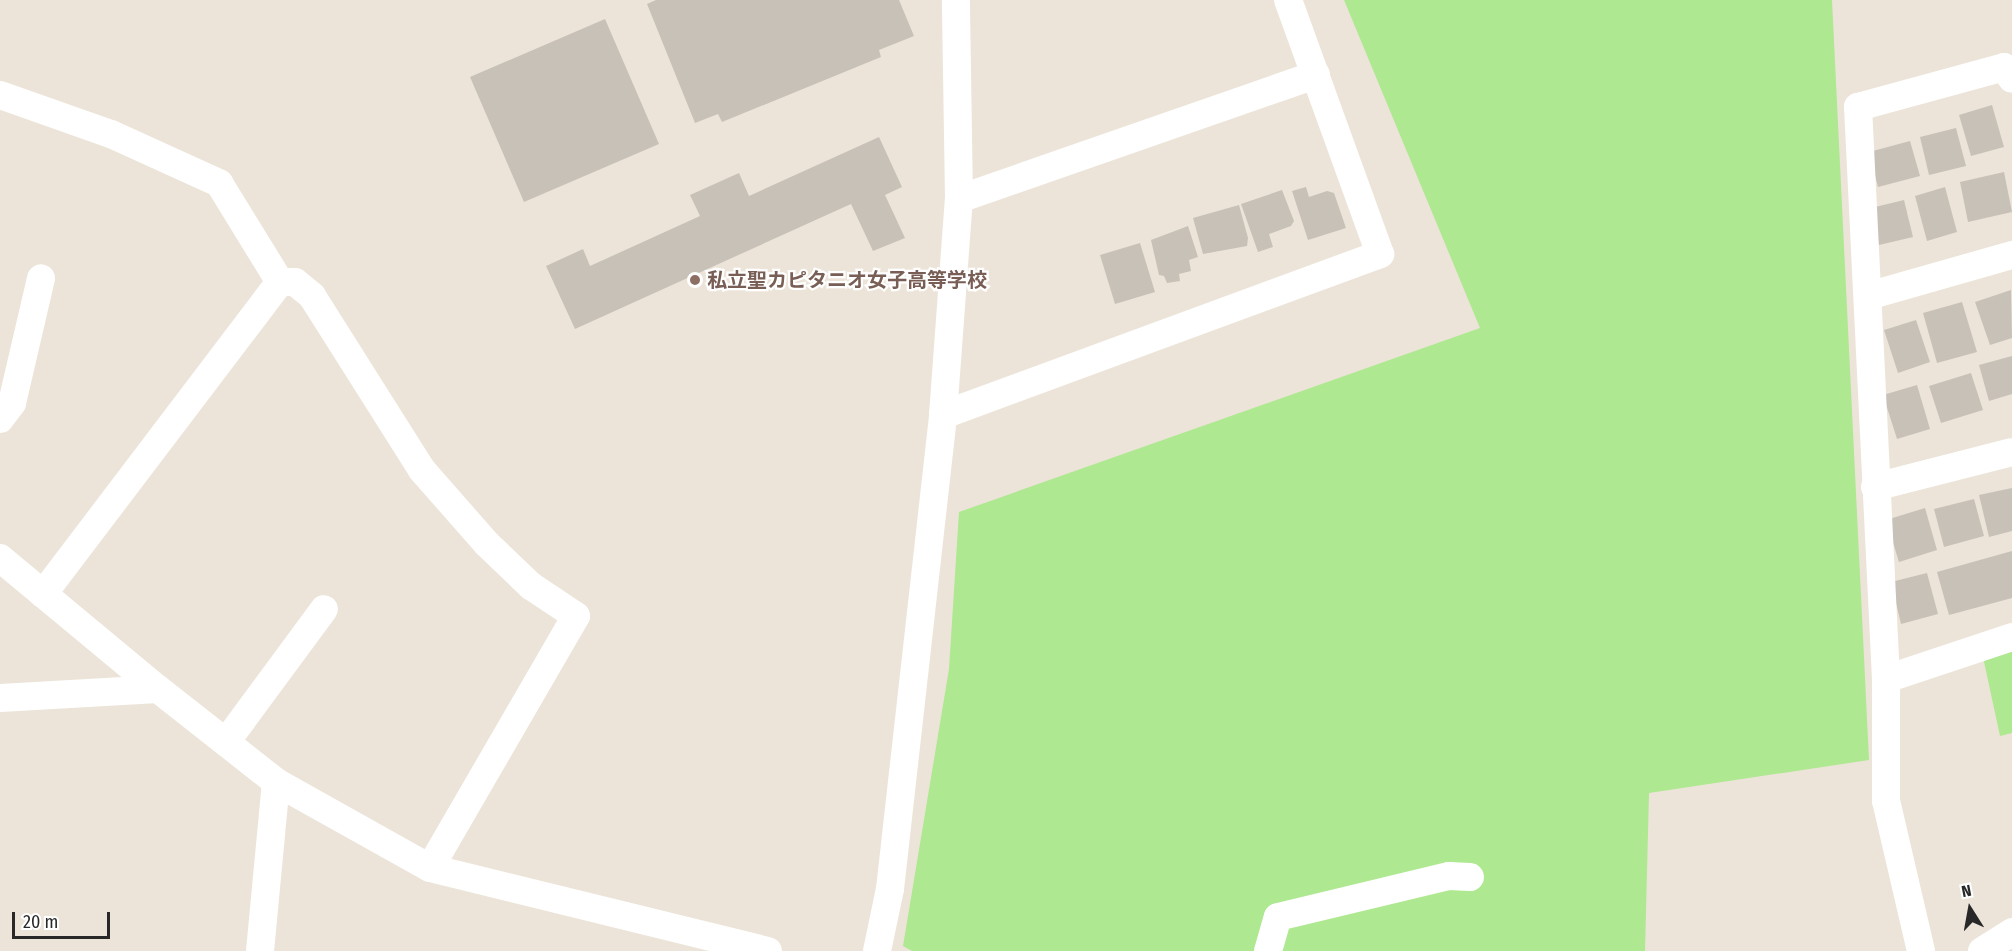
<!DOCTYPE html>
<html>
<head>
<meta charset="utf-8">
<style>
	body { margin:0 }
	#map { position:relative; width:2012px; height:951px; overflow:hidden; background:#ece4d8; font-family:"Fira Sans Condensed","Noto Sans JP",sans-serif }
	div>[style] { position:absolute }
	.green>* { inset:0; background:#aee890 }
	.building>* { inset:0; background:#c7c1b8 }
	.street>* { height:28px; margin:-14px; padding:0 14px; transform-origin:14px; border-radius:14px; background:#fff }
	.dots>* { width:16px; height:16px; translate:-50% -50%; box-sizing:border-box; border:3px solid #fff; border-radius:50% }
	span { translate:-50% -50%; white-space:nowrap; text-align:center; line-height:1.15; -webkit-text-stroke:4.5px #fff; paint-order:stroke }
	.education-label { font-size:20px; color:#785e54; font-weight:700 }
	.left { translate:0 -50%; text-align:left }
	.north { position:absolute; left:1940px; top:879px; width:60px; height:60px; -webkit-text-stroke:4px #fff; paint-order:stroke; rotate:349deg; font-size:16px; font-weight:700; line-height:24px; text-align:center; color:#282828 }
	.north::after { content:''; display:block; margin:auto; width:21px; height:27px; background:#282828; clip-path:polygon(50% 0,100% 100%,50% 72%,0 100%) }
	.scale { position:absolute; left:12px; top:912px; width:98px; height:27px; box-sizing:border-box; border:3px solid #282828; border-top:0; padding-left:8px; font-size:18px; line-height:21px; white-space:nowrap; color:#282828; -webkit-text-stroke:4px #fff; paint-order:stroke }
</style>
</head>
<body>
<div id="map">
	<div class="green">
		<div style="clip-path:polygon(1344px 0,1832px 0,1869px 760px,1649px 793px,1645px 951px,912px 951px,903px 946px,949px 669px,959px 512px,1480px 328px)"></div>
		<div style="clip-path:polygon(2012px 649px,2012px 733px,2000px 736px,1983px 657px)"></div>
	</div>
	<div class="building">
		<div style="clip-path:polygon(656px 0,899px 0,914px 36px,879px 50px,881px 57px,722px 122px,718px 114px,695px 123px,647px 4px)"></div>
		<div style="clip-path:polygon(605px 19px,659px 144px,524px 202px,470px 77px)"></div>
		<div style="clip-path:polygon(1992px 105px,2004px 147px,1971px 156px,1959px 115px)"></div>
		<div style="clip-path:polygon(1956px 128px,1966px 166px,1929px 175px,1920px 137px)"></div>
		<div style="clip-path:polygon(879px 137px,902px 187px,885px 195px,905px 238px,873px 251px,851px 204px,575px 329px,546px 266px,583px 249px,590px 266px,700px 216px,690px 195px,739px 173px,749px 196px)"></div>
		<div style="clip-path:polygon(1910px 141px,1920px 176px,1878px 187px,1869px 152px)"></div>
		<div style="clip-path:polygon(2004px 172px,2012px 212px,1968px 222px,1960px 182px)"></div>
		<div style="clip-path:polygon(1306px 187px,1309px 197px,1327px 191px,1334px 193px,1346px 228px,1308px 240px,1292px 191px)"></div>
		<div style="clip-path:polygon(1945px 187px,1957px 232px,1927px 241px,1915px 196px)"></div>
		<div style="clip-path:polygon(1282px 190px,1294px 221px,1291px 226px,1269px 234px,1273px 247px,1258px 252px,1241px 204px)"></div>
		<div style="clip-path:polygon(1904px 200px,1913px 237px,1879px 245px,1871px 208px)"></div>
		<div style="clip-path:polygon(1239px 205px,1248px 238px,1247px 246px,1203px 254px,1193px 218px)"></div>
		<div style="clip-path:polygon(1188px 226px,1198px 257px,1189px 260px,1191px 271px,1179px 274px,1180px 281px,1167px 283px,1164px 276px,1159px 275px,1151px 240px)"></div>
		<div style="clip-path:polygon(1140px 243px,1155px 292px,1115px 304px,1100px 255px)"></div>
		<div style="clip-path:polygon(2011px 290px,2012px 338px,1990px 345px,1975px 302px)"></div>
		<div style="clip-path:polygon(1962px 302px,1977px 352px,1937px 363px,1923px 313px)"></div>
		<div style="clip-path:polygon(1916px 320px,1930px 362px,1898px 373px,1884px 330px)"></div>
		<div style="clip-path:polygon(2012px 356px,2012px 394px,1989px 401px,1979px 365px)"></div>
		<div style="clip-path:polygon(1971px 373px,1983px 410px,1941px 423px,1929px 386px)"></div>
		<div style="clip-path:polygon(1917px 385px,1930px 429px,1897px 439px,1883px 395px)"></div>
		<div style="clip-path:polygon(2012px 488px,2012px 531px,1989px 537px,1979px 495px)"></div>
		<div style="clip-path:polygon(1974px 499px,1984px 536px,1944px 547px,1934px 509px)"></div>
		<div style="clip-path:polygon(1925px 508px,1937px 550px,1899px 562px,1886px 520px)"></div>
		<div style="clip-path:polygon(2012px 551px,2012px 598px,1949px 615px,1937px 572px)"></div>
		<div style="clip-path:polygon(1927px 573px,1938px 614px,1901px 624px,1891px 582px)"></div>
	</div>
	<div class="street">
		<div style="left:0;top:95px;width:118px;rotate:19.4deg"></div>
		<div style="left:111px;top:134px;width:119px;rotate:24.4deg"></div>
		<div style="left:219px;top:183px;width:116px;rotate:58.4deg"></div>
		<div style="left:280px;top:282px;width:15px"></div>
		<div style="left:295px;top:282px;width:22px;rotate:39deg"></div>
		<div style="left:312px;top:296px;width:206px;rotate:57.7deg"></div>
		<div style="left:422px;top:470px;width:98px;rotate:48.7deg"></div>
		<div style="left:487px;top:544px;width:61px;rotate:43.7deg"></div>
		<div style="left:531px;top:586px;width:54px;rotate:33.7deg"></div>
		<div style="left:576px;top:616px;width:291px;rotate:120.1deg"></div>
		<div style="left:959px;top:199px;width:378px;rotate:-19.2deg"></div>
		<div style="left:1868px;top:296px;width:150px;rotate:-15.9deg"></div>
		<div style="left:943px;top:415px;width:466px;rotate:-20.2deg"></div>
		<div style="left:1380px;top:254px;width:270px;rotate:-109.9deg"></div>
		<div style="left:0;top:419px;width:20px;rotate:-53deg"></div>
		<div style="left:12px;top:403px;width:128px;rotate:-76.9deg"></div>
		<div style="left:1875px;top:487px;width:141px;rotate:-14.3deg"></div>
		<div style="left:0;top:558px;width:205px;rotate:39.7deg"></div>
		<div style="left:158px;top:689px;width:150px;rotate:38.2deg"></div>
		<div style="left:276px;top:782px;width:176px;rotate:29.2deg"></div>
		<div style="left:430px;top:868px;width:348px;rotate:13.8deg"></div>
		<div style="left:43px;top:594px;width:392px;rotate:-52.8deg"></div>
		<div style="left:1886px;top:679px;width:133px;rotate:-18.4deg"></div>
		<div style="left:0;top:698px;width:158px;rotate:-3.3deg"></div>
		<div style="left:226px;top:742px;width:165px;rotate:-53.6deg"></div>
		<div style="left:260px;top:951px;width:170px;rotate:-84.6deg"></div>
		<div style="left:877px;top:951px;width:63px;rotate:-78.2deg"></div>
		<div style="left:890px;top:889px;width:477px;rotate:-83.6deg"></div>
		<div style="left:943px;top:415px;width:217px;rotate:-85.8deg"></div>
		<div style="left:959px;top:199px;width:199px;rotate:-90.9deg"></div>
		<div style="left:1268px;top:951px;width:35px;rotate:-74deg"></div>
		<div style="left:1278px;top:917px;width:176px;rotate:-13.5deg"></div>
		<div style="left:1449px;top:876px;width:21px;rotate:3deg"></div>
		<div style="left:1921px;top:951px;width:154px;rotate:-103.1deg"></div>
		<div style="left:1886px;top:801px;width:122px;rotate:-90deg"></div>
		<div style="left:1886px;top:679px;width:573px;rotate:-92.8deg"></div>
		<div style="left:1858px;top:107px;width:151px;rotate:-15.3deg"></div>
		<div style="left:2004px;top:67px;width:14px;rotate:56deg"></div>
		<div style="left:1982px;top:951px;width:36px;rotate:-32deg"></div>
	</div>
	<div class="dots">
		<div style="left:695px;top:280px;background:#8d6e63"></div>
	</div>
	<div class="education-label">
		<span class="left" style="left:707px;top:280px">私立聖カピタニオ女子高等学校</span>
	</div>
	<div class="north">N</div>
	<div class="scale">20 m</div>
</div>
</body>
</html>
